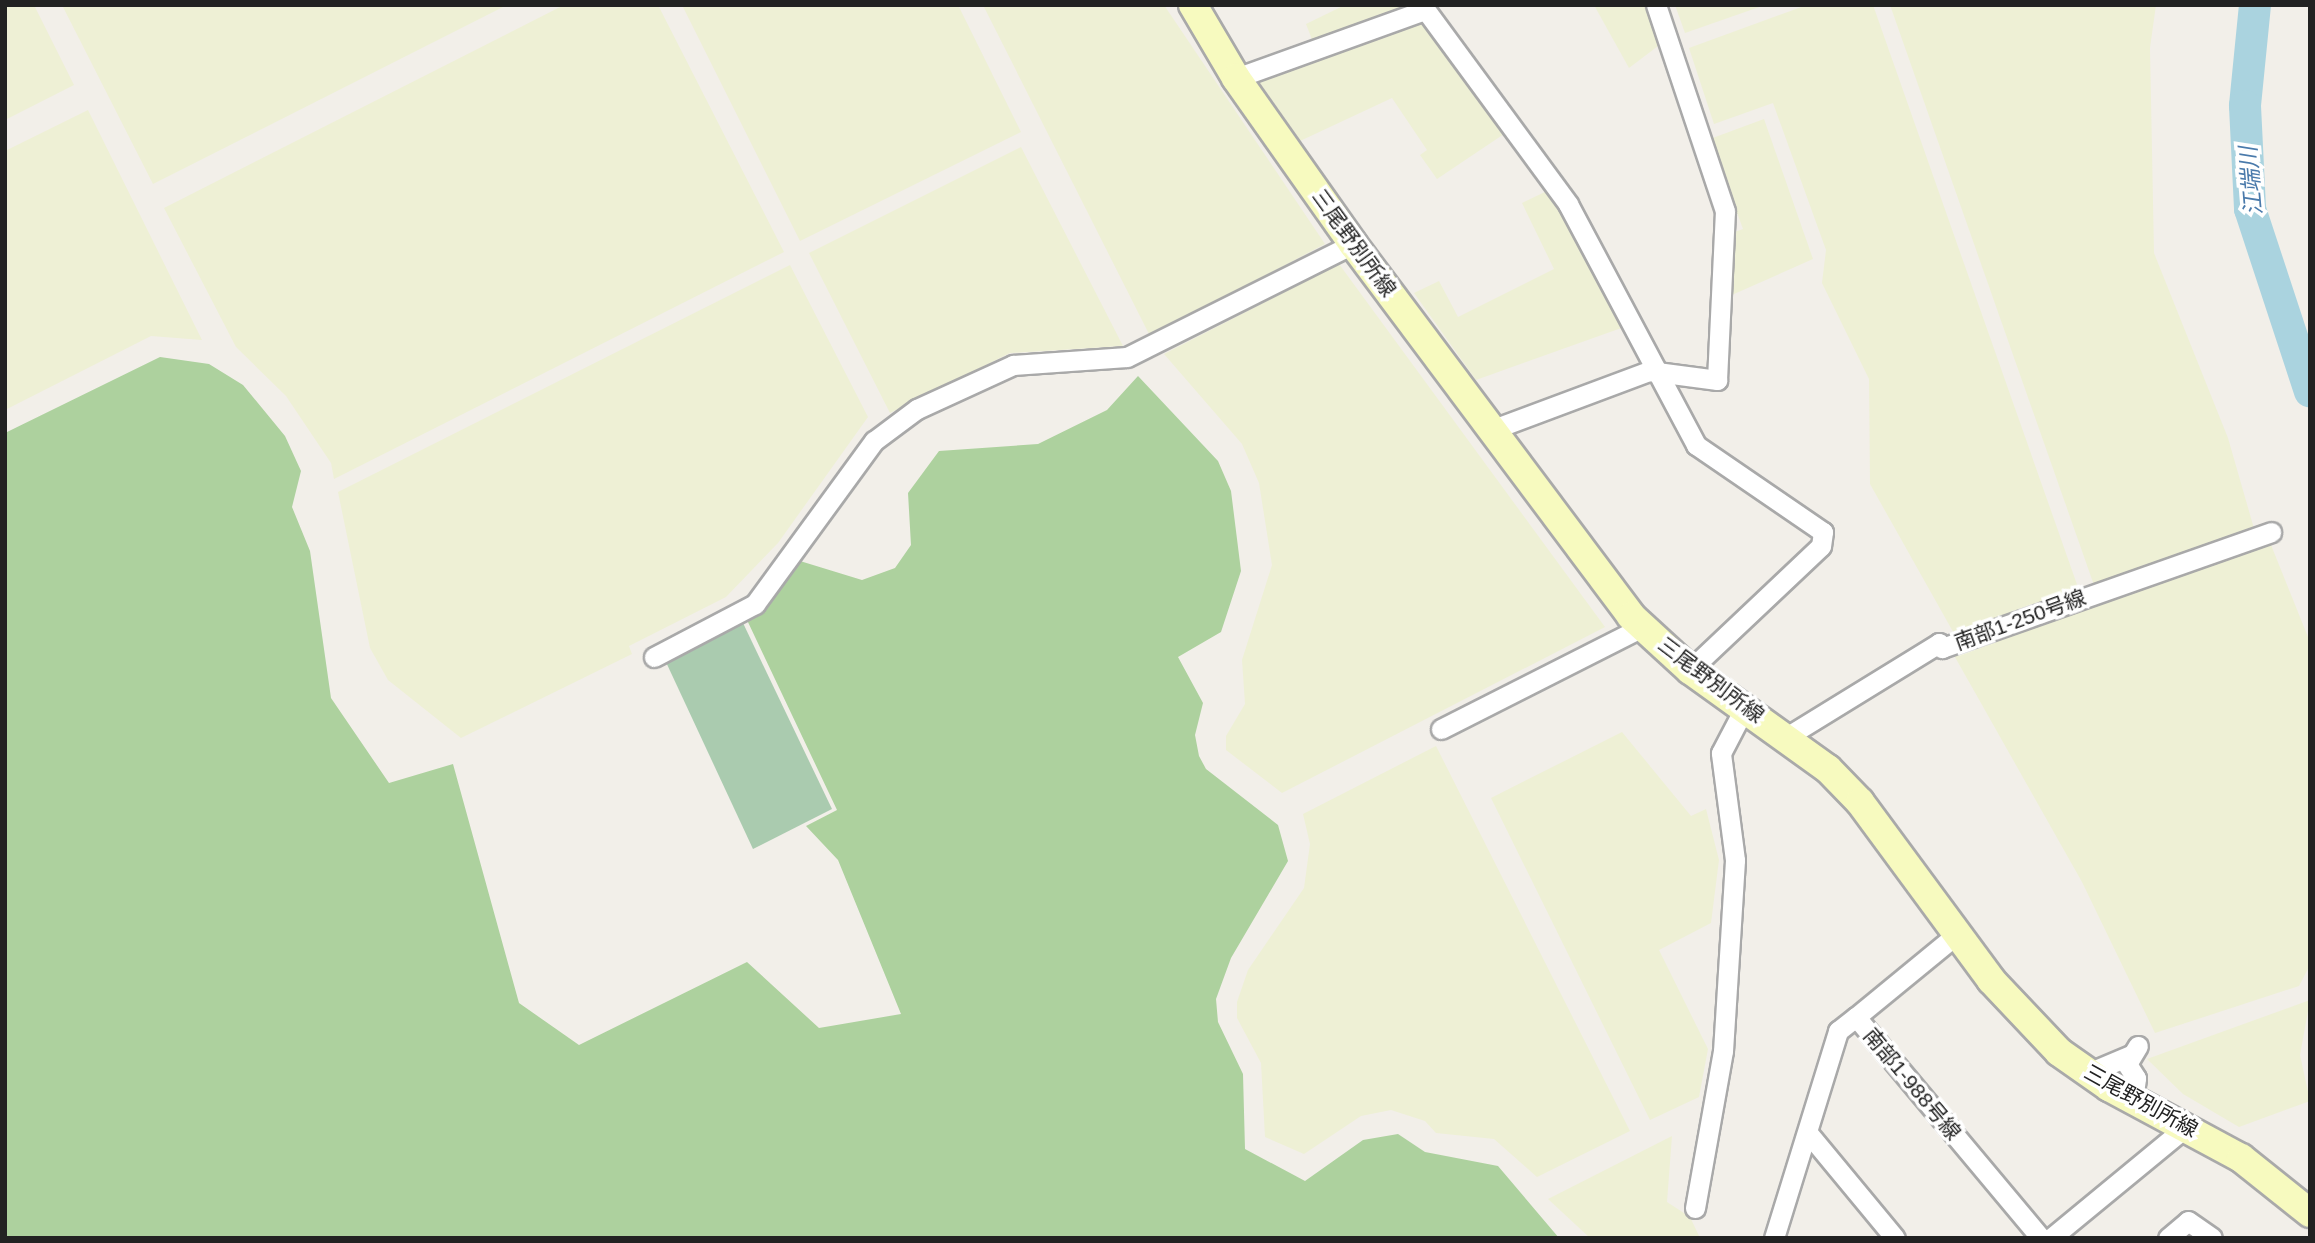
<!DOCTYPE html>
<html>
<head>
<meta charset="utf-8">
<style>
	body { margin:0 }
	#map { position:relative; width:2315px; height:1243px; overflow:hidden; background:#f2efe9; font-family:Helvetica,"Noto Sans JP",sans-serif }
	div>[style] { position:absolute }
	.farmland>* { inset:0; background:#eef0d5 }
	.forest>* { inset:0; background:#add19e }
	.cemetery>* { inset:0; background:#aacbaf }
	.river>* { height:32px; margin:-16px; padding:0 16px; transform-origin:16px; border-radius:16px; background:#aad3df }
	.roads { filter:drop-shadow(2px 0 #a9a9a9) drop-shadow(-2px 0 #a9a9a9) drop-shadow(0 2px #a9a9a9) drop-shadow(0 -2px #a9a9a9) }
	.minor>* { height:19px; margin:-9.5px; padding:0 9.5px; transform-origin:9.5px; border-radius:9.5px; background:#fff }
	.secondary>* { height:28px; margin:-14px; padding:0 14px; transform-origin:14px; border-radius:14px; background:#f7fabf }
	span { translate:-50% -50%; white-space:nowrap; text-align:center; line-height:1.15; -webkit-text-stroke:7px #fff; paint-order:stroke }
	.street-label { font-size:21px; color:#222 }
	.water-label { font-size:23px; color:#4a7aab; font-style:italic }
	.frame { position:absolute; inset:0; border:7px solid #222; pointer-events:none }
</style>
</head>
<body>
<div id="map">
	<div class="farmland">
		<div style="clip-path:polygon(5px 5px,34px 5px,74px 85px,5px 120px)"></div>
		<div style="clip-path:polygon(62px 5px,507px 5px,153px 184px)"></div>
		<div style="clip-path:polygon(564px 5px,658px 5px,784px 252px,334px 479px,331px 463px,286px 396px,236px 347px,164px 208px)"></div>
		<div style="clip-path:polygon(682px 5px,958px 5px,1021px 132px,800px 241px)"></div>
		<div style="clip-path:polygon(983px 5px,1164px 5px,1325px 244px,1150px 336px)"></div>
		<div style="clip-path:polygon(1345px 5px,1411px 5px,1313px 42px,1306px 24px)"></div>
		<div style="clip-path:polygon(1594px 5px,1648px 5px,1662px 43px,1629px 68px)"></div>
		<div style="clip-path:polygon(1675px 5px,1765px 5px,1685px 33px)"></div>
		<div style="clip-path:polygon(1807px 5px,1873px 5px,2080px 593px,1956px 637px,1870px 484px,1869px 379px,1822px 283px,1826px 250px,1773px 103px,1714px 124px,1689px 48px)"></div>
		<div style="clip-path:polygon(1890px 5px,2156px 5px,2150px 48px,2154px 253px,2228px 438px,2255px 532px,2095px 588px)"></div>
		<div style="clip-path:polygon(1416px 20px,1428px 25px,1507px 132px,1437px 179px,1420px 155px,1427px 150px,1392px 98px,1300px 141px,1259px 82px,1260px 74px)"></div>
		<div style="clip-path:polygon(88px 110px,202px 340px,151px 336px,5px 410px,5px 151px)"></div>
		<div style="clip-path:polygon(1764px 119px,1813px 259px,1725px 298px,1729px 234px,1743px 229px,1710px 139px)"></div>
		<div style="clip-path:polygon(1021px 147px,1123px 346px,1010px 353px,890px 413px,809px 253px)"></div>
		<div style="clip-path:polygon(1549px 190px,1627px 326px,1476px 380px,1414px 293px,1439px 281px,1458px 317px,1554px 269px,1522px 203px)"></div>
		<div style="clip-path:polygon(1339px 264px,1605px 627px,1282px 793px,1226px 750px,1226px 736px,1245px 704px,1242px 660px,1272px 565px,1259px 483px,1242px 444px,1164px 354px)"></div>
		<div style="clip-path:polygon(790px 265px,868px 417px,778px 543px,726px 597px,629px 646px,632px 654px,461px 738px,388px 680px,370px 648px,338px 492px)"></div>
		<div style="clip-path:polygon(2269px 540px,2310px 642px,2310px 965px,2299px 986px,2155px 1033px,2082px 882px,1951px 650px)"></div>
		<div style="clip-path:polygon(1622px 732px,1691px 816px,1706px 809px,1719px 860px,1711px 923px,1659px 950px,1708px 1049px,1699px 1097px,1650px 1120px,1491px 798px)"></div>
		<div style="clip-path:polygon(1436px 746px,1630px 1131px,1537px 1177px,1494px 1139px,1436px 1133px,1425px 1121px,1391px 1110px,1361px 1116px,1304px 1154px,1265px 1137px,1261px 1063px,1237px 1018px,1237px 1002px,1248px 970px,1304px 888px,1310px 844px,1303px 814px)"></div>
		<div style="clip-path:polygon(2310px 1000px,2300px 1055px,2310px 1101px,2239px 1127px,2183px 1094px,2147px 1059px)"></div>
		<div style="clip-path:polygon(1672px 1136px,1667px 1202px,1690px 1217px,1700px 1238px,1590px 1238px,1548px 1199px)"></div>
	</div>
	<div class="forest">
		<div style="clip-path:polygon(160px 357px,209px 364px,243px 385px,285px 436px,301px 471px,292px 507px,310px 551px,331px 698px,389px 783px,453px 764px,519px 1003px,579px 1045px,747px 962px,819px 1028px,901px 1014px,838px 860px,806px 826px,837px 810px,747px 620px,766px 607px,800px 561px,862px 580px,895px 568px,911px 545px,908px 493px,939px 451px,1038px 444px,1107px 410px,1138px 376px,1218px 461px,1231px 491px,1241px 571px,1221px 632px,1178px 657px,1203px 703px,1195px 735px,1199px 756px,1206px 769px,1278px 825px,1288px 861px,1231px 958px,1216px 999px,1218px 1022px,1243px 1074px,1245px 1149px,1305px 1181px,1363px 1140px,1398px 1134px,1425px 1152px,1498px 1166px,1559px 1238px,5px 1238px,5px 433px)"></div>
	</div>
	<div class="cemetery">
		<div style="clip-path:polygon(743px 623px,832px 809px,753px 849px,665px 660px)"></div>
	</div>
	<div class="river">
		<div style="left:2255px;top:5px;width:101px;rotate:95.7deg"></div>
		<div style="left:2245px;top:106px;width:103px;rotate:87.2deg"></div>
		<div style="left:2250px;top:209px;width:192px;rotate:71.8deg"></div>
	</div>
	<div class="roads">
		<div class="minor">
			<div style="left:1422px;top:5px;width:247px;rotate:53.7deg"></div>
			<div style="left:1568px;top:204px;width:273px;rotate:62deg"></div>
			<div style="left:1696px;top:445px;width:154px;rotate:34.4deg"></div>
			<div style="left:1823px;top:532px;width:14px;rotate:98deg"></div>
			<div style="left:1821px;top:546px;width:180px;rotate:136.6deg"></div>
			<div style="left:1236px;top:78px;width:201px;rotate:-19.8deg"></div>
			<div style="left:1491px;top:430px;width:169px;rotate:-20.5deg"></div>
			<div style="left:1649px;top:371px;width:69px;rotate:7.5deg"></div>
			<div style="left:1717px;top:380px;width:169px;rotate:-87.3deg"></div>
			<div style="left:1725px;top:211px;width:217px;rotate:-108.5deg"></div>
			<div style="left:654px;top:657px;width:114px;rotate:-27.7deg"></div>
			<div style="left:755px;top:604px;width:202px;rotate:-53.9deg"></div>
			<div style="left:874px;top:441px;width:54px;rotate:-36.7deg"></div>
			<div style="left:917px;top:409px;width:106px;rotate:-24.6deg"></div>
			<div style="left:1013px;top:365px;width:114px;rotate:-4deg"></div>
			<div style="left:1127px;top:357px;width:253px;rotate:-26.6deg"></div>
			<div style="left:1441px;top:729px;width:225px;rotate:-26.9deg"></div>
			<div style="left:1788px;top:736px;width:177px;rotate:-31.6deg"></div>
			<div style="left:1939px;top:643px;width:6px;rotate:59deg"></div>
			<div style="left:1942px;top:648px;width:349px;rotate:-19.4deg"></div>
			<div style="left:1856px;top:1017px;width:131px;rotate:-39.4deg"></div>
			<div style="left:2088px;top:1073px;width:47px;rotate:-22.7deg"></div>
			<div style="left:2133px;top:1100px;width:22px;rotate:-82deg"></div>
			<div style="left:2136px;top:1078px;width:17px;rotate:-123deg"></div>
			<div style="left:2127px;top:1064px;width:21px;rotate:-59deg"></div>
			<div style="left:1808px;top:1133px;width:136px;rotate:50.4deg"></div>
			<div style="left:1695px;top:1208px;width:159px;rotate:-79.9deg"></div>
			<div style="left:1723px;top:1051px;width:191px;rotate:-86.4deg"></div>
			<div style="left:1735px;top:860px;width:108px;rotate:-97.5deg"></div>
			<div style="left:1721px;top:753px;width:52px;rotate:-62.4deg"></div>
			<div style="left:1774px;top:1238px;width:217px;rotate:-72.8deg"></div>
			<div style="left:1838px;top:1031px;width:23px;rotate:-38deg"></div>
			<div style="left:1856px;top:1017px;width:288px;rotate:50.1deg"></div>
			<div style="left:2051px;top:1238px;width:176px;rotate:-39.5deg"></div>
			<div style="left:2168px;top:1238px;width:26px;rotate:-40deg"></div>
			<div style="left:2188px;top:1221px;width:29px;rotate:35deg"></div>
		</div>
		<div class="secondary">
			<div style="left:1193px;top:5px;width:85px;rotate:59.5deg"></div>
			<div style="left:1236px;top:78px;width:203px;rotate:54.8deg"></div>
			<div style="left:1353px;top:244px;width:464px;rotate:53.2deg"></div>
			<div style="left:1631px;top:616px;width:80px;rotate:42.5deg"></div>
			<div style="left:1690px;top:670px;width:170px;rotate:35.7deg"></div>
			<div style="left:1828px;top:769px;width:46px;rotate:45.9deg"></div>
			<div style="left:1860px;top:802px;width:221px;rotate:53.6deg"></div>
			<div style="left:1991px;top:980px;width:99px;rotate:46.6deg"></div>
			<div style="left:2059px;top:1052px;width:61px;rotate:35deg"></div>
			<div style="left:2109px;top:1087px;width:150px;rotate:28.3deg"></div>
			<div style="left:2241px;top:1158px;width:88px;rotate:38.6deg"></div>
		</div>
	</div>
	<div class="street-label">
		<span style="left:1354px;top:243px;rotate:54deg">三尾野別所線</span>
		<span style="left:2020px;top:620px;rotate:-20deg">南部1-250号線</span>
		<span style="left:1711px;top:680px;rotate:37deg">三尾野別所線</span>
		<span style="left:1912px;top:1084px;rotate:50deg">南部1-988号線</span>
		<span style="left:2141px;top:1101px;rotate:29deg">三尾野別所線</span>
	</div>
	<div class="water-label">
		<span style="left:2251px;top:181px;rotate:-95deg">江端川</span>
	</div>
	<div class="frame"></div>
</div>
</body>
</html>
